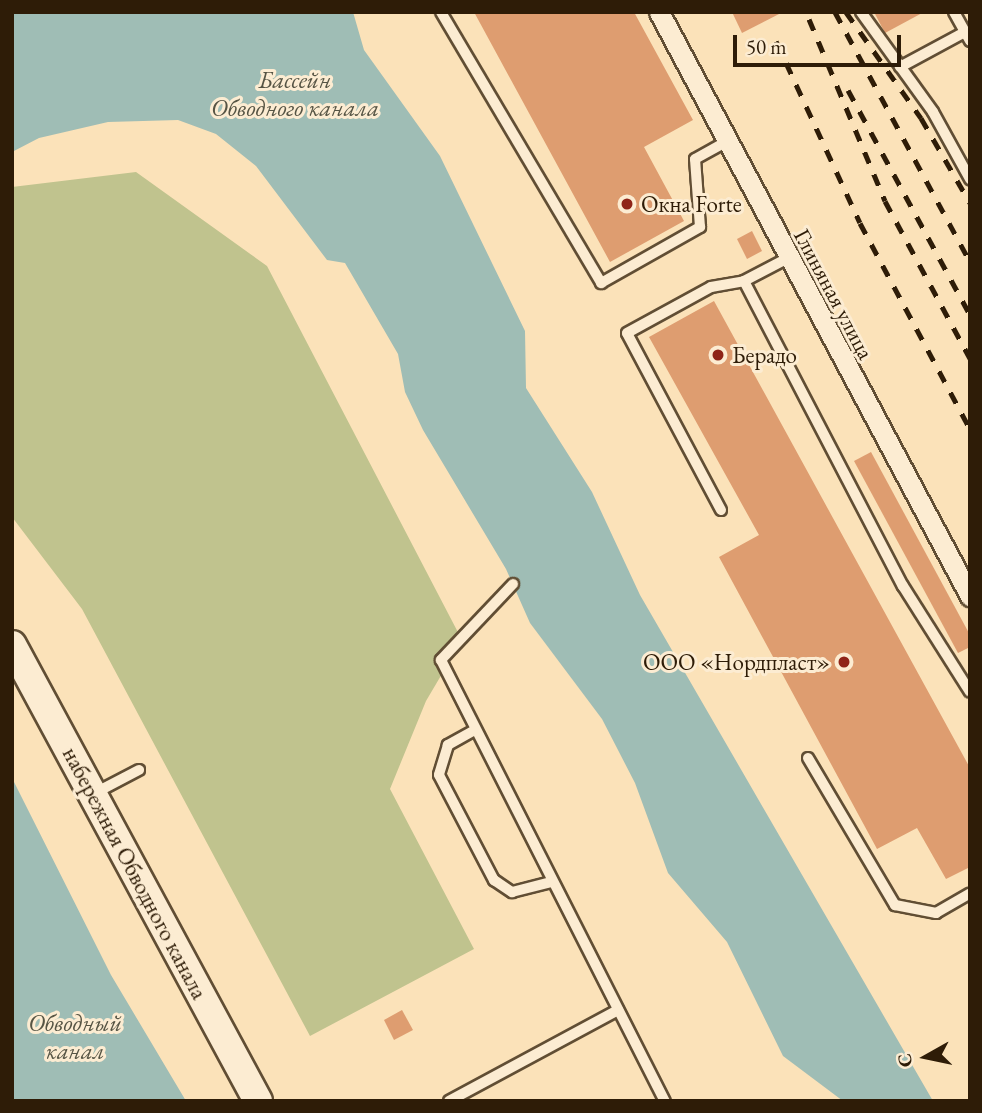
<!DOCTYPE html>
<html>
<head>
<meta charset="utf-8">
<style>
	body { margin:0 }
	#map { position:relative; width:982px; height:1113px; overflow:hidden; background:#fbe2b9; font-family:"EB Garamond",serif }
	div>[style] { position:absolute }
	.green>* { inset:0; background:#c0c38e }
	.water>* { inset:0; background:#9fbdb5 }
	.building>* { inset:0; background:#de9d70 }
	.roads { filter:drop-shadow(2px 0 #614e34) drop-shadow(-2px 0 #614e34) drop-shadow(0 2px #614e34) drop-shadow(0 -2px #614e34) }
	.service>* { height:10px; margin:-5px; padding:0 5px; transform-origin:5px; border-radius:5px; background:#fcecd2 }
	.minor>* { height:19px; margin:-9.5px; padding:0 9.5px; transform-origin:9.5px; border-radius:9.5px; background:#fcecd2 }
	.secondary>* { height:28px; margin:-14px; padding:0 14px; transform-origin:14px; border-radius:14px; background:#fcecd2 }
	.rail>* { height:5px; margin-top:-2.5px; transform-origin:0; background:repeating-linear-gradient(90deg,#2e1c07 0 12px,transparent 0 24px) }
	.dots>* { width:19px; height:19px; translate:-50% -50%; box-sizing:border-box; border:4px solid #fcecd2; border-radius:50% }
	span { translate:-50% -50%; white-space:nowrap; text-align:center; line-height:1.15; -webkit-text-stroke:6px #fcecd2; paint-order:stroke }
	.poi-label { font-size:23px; color:#2e1c07 }
	.left { translate:0 -50%; text-align:left }
	.right { translate:-100% -50%; text-align:right }
	.street-label { font-size:23px; color:#2e1c07 }
	.water-label { font-size:24px; color:#565444; font-style:italic }
	.frame { position:absolute; inset:0; border:14px solid #2e1c07; pointer-events:none }
	.north { position:absolute; left:891px; top:1022px; width:70px; height:70px; -webkit-text-stroke:5px #fcecd2; paint-order:stroke; rotate:261deg; font-size:19px; font-weight:700; line-height:28px; text-align:center; color:#2e1c07 }
	.north::after { content:''; display:block; margin:auto; width:24px; height:32px; background:#2e1c07; clip-path:polygon(50% 0,100% 100%,50% 72%,0 100%) }
	.scale { position:absolute; left:733px; top:35px; width:168px; height:32px; box-sizing:border-box; border:4px solid #2e1c07; border-top:0; padding-left:9px; font-size:21px; line-height:24px; white-space:nowrap; color:#2e1c07; -webkit-text-stroke:5px #fcecd2; paint-order:stroke }
</style>
</head>
<body>
<div id="map">
	<div class="green">
		<div style="clip-path:polygon(136px 172px,267px 266px,462px 640px,426px 701px,390px 789px,474px 949px,310px 1036px,82px 609px,12px 517px,12px 187px)"></div>
	</div>
	<div class="water">
		<div style="clip-path:polygon(12px 12px,353px 12px,364px 50px,440px 156px,525px 331px,526px 388px,592px 492px,640px 595px,933px 1101px,843px 1101px,783px 1056px,727px 942px,668px 873px,635px 783px,602px 719px,530px 623px,506px 569px,423px 430px,405px 392px,398px 354px,345px 263px,327px 260px,256px 166px,216px 134px,178px 120px,108px 122px,39px 138px,12px 152px)"></div>
		<div style="clip-path:polygon(12px 778px,111px 975px,186px 1101px,12px 1101px)"></div>
	</div>
	<div class="building">
		<div style="clip-path:polygon(474px 12px,634px 12px,693px 120px,644px 147px,684px 221px,610px 262px)"></div>
		<div style="clip-path:polygon(732px 12px,783px 12px,742px 33px)"></div>
		<div style="clip-path:polygon(874px 12px,924px 12px,885px 33px)"></div>
		<div style="clip-path:polygon(752px 231px,762px 251px,747px 259px,737px 239px)"></div>
		<div style="clip-path:polygon(714px 301px,970px 768px,970px 867px,946px 879px,917px 828px,877px 849px,719px 557px,759px 535px,649px 337px)"></div>
		<div style="clip-path:polygon(871px 452px,970px 635px,970px 647px,958px 653px,854px 461px)"></div>
		<div style="clip-path:polygon(402px 1010px,413px 1030px,394px 1040px,384px 1020px)"></div>
	</div>
	<div class="roads">
		<div class="service">
			<div style="left:441px;top:12px;width:315px;rotate:59.4deg"></div>
			<div style="left:601px;top:283px;width:114px;rotate:-29.5deg"></div>
			<div style="left:700px;top:227px;width:68px;rotate:-94.2deg"></div>
			<div style="left:695px;top:159px;width:39px;rotate:-29deg"></div>
			<div style="left:861px;top:12px;width:123px;rotate:54.2deg"></div>
			<div style="left:933px;top:112px;width:77px;rotate:61.1deg"></div>
			<div style="left:954px;top:12px;width:33px;rotate:61deg"></div>
			<div style="left:900px;top:67px;width:74px;rotate:-28.3deg"></div>
			<div style="left:744px;top:281px;width:47px;rotate:-27.6deg"></div>
			<div style="left:721px;top:510px;width:200px;rotate:-118deg"></div>
			<div style="left:627px;top:333px;width:96px;rotate:-28.7deg"></div>
			<div style="left:711px;top:287px;width:34px;rotate:-10deg"></div>
			<div style="left:744px;top:281px;width:344px;rotate:62.5deg"></div>
			<div style="left:903px;top:586px;width:125px;rotate:57.7deg"></div>
			<div style="left:513px;top:584px;width:105px;rotate:133.5deg"></div>
			<div style="left:441px;top:660px;width:495px;rotate:63.1deg"></div>
			<div style="left:473px;top:731px;width:29px;rotate:151deg"></div>
			<div style="left:448px;top:745px;width:31px;rotate:107deg"></div>
			<div style="left:439px;top:775px;width:119px;rotate:62.4deg"></div>
			<div style="left:494px;top:880px;width:22px;rotate:34deg"></div>
			<div style="left:512px;top:892px;width:40px;rotate:-14.4deg"></div>
			<div style="left:808px;top:758px;width:171px;rotate:59.4deg"></div>
			<div style="left:895px;top:905px;width:42px;rotate:11deg"></div>
			<div style="left:936px;top:913px;width:39px;rotate:-30deg"></div>
			<div style="left:93px;top:794px;width:52px;rotate:-27.6deg"></div>
			<div style="left:449px;top:1101px;width:192px;rotate:-28.3deg"></div>
		</div>
		<div class="minor">
			<div style="left:659px;top:12px;width:662px;rotate:61.96deg"></div>
		</div>
		<div class="secondary">
			<div style="left:12px;top:645px;width:518px;rotate:61.65deg"></div>
		</div>
	</div>
	<div class="rail">
		<div style="left:835px;top:12px;width:284px;rotate:61.6deg"></div>
		<div style="left:846px;top:12px;width:130px;rotate:54.7deg"></div>
		<div style="left:921px;top:118px;width:98px;rotate:60deg"></div>
		<div style="left:809px;top:19px;width:197px;rotate:67.3deg"></div>
		<div style="left:885px;top:201px;width:179px;rotate:61.6deg"></div>
		<div style="left:776px;top:41px;width:200px;rotate:65.2deg"></div>
		<div style="left:860px;top:223px;width:234px;rotate:61.9deg"></div>
		<div style="left:848px;top:90px;width:256px;rotate:61.5deg"></div>
	</div>
	<div class="dots">
		<div style="left:627px;top:204px;background:#8f2418"></div>
		<div style="left:718px;top:355px;background:#8f2418"></div>
		<div style="left:844px;top:662px;background:#8f2418"></div>
	</div>
	<div class="poi-label">
		<span class="left" style="left:641px;top:204px">Окна Forte</span>
		<span class="left" style="left:732px;top:355px">Берадо</span>
		<span class="right" style="left:830px;top:662px">ООО «Нордпласт»</span>
	</div>
	<div class="street-label">
		<span style="left:834px;top:294px;rotate:62deg">Глиняная улица</span>
		<span style="left:135px;top:873px;rotate:62deg">набережная Обводного канала</span>
	</div>
	<div class="water-label">
		<span style="left:295px;top:94px">Бассейн<br>Обводного канала</span>
		<span style="left:75px;top:1037px">Обводный<br>канал</span>
	</div>
	<div class="frame"></div>
	<div class="north">С</div>
	<div class="scale">50 m</div>
</div>
</body>
</html>
